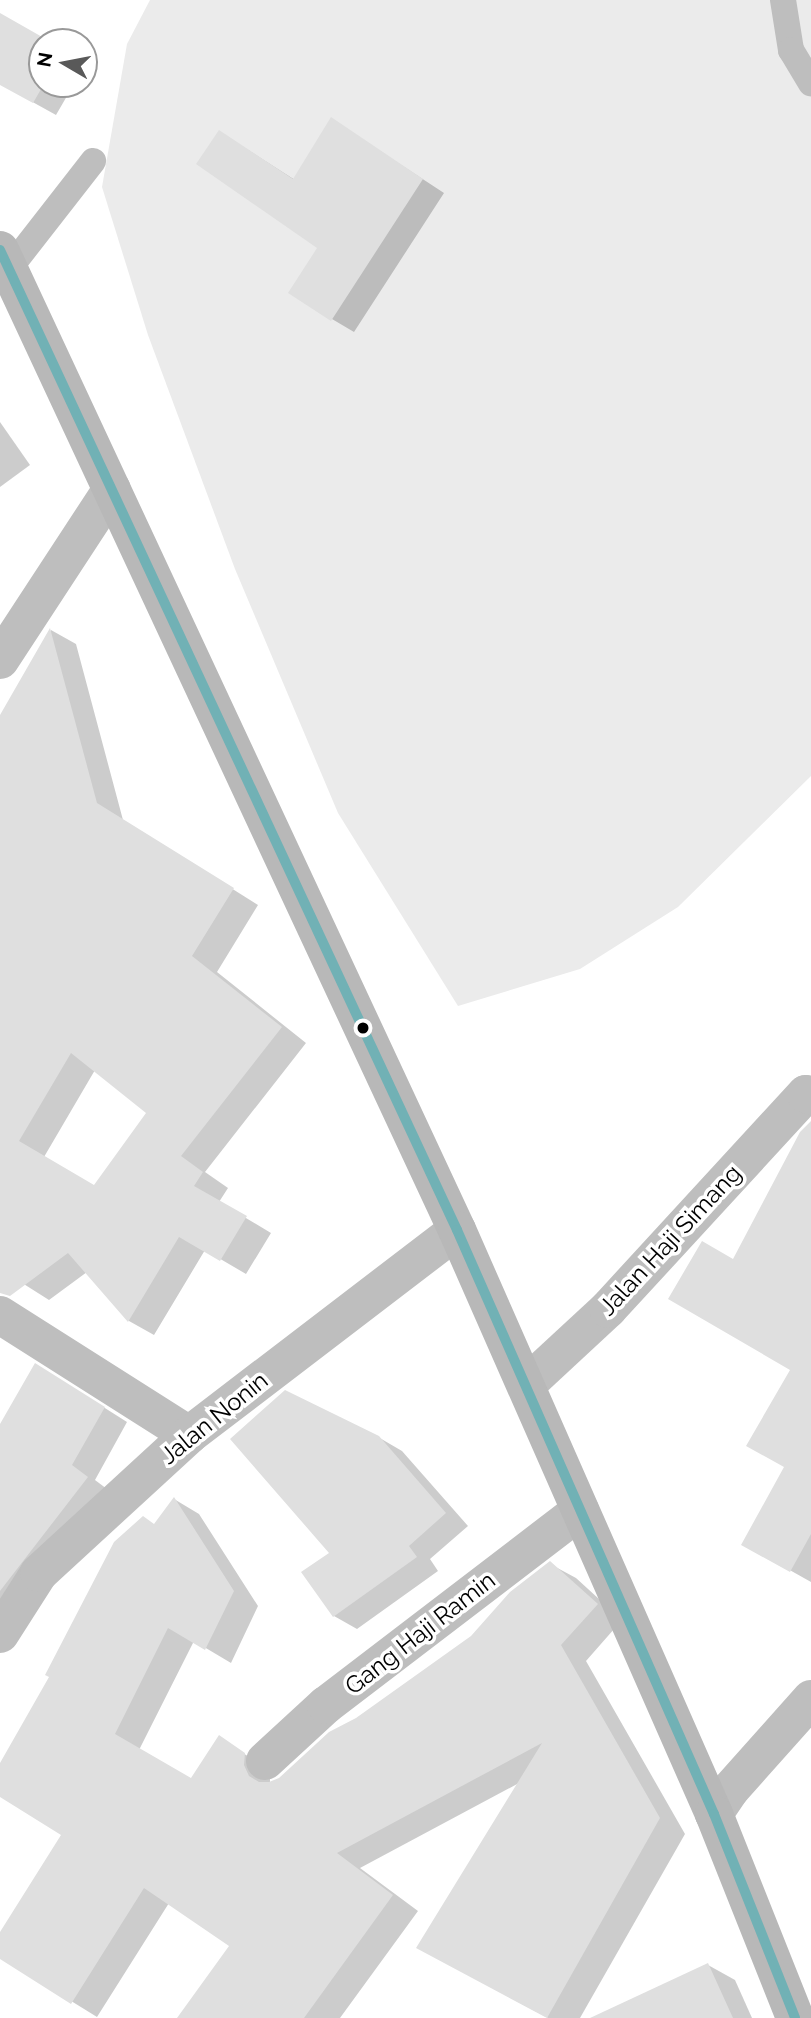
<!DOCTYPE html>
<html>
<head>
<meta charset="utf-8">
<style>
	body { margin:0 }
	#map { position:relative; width:811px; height:2018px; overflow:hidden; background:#fff; font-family:Raleway,sans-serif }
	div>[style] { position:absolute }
	.green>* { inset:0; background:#ebebeb }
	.shadow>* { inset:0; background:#0003 }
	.building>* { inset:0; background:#dfdfdf }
	.service>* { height:26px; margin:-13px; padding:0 13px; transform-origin:13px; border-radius:13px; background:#bebebe }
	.minor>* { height:38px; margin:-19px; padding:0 19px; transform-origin:19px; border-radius:19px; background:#bebebe }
	.secondary>* { height:38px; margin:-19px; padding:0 19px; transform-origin:19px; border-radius:19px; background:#b8b8b8 }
	.bus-1>* { height:10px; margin:-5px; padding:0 5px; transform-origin:5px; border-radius:5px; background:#71b1b5 }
	.dots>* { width:19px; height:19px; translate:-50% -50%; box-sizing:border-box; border:4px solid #fff; border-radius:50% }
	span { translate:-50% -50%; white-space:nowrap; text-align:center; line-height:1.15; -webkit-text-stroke:7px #fff; paint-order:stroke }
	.street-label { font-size:24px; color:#000 }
	.north { position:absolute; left:28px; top:28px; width:70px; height:70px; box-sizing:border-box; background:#fff; border:2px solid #999; border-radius:50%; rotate:280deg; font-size:19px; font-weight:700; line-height:28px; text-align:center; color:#000 }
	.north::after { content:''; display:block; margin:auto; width:24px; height:32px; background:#595959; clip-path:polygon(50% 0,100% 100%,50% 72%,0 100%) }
</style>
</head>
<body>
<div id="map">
	<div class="green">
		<div style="clip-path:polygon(150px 0,811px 0,811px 776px,678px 907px,580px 969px,458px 1006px,338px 813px,235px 569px,148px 335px,102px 187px,127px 44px)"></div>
	</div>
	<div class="shadow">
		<div style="clip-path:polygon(0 16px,48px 42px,42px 42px,42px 84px,74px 84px,56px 115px,0 84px)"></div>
		<div style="clip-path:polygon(331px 119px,444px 193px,354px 332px,332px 319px,319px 247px,242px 146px,295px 180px)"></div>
		<div style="clip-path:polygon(0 422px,30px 465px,0 487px)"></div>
		<div style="clip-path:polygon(evenodd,51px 630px,76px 644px,123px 820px,258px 905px,217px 972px,306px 1043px,205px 1172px,228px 1188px,219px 1202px,271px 1233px,246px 1274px,205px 1250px,154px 1335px,129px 1321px,87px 1272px,49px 1300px,0 1269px,0 719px,51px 630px,95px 1070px,148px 1112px,94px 1187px,44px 1157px,95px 1070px)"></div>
		<div style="clip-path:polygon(811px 1153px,811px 1582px,743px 1544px,786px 1467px,792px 1370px,734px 1261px)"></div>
		<div style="clip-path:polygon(59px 1379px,127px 1422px,95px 1480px,111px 1492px,0 1635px,0 1428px)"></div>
		<div style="clip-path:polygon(378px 1437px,402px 1451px,468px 1526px,430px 1559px,438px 1571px,357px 1629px,334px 1616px,332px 1553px)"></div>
		<div style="clip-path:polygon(174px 1499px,199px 1514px,258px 1606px,231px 1663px,194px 1641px,139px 1750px,191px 1780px,219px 1738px,270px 1770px,270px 1784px,280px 1779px,357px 1719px,472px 1637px,550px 1564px,576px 1578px,622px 1620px,586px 1661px,685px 1834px,580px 2018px,548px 2018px,444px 1962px,519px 1783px,360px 1868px,418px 1911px,340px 2018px,179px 2018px,231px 1946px,169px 1903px,97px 2017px,0 1957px,0 1935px,64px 1834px,0 1795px,0 1767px)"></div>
		<div style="clip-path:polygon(708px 1965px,735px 1980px,752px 2018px,595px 2018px)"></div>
	</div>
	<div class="building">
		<div style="clip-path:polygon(0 13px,51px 42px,42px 42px,44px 84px,33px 103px,0 85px)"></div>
		<div style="clip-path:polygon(331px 117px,423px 179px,331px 321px,288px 293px,317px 248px,196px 164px,219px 130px,293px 179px)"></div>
		<div style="clip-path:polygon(evenodd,50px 628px,97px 803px,234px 888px,192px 956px,282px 1027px,181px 1156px,203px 1172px,194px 1186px,247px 1216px,220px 1261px,179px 1237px,128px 1322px,68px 1253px,10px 1296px,0 1293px,0 715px,50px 628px,71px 1053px,146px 1113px,94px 1185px,19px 1141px,71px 1053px)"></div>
		<div style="clip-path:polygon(811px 1121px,811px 1534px,790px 1572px,741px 1545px,784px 1467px,746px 1446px,790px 1370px,668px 1299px,702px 1241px,733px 1259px,800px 1132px)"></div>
		<div style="clip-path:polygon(35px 1363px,105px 1407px,72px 1465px,88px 1477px,0 1591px,0 1424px)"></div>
		<div style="clip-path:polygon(285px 1390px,379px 1436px,446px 1513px,409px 1546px,417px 1557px,333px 1617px,301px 1572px,329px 1553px,230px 1439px)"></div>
		<div style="clip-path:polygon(174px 1497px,234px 1591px,205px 1650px,168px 1628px,115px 1734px,191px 1778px,219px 1735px,245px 1753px,244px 1765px,249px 1776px,259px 1782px,269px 1782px,279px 1778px,329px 1732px,356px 1718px,471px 1636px,510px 1592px,550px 1561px,598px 1604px,561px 1645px,660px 1818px,547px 2018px,416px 1948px,542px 1743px,337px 1853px,393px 1895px,304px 2018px,177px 2018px,229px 1946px,144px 1888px,71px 2004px,0 1959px,0 1932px,61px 1835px,0 1797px,0 1763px,49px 1677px,45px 1675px,114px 1542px,143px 1516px,154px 1524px)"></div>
		<div style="clip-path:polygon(708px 1963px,733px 2018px,590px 2018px)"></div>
	</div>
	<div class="service">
		<div style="left:783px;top:0;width:51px;rotate:80.9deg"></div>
		<div style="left:791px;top:50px;width:39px;rotate:59deg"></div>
		<div style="left:9px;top:269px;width:137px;rotate:-52.1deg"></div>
	</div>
	<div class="minor">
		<div style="left:0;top:660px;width:204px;rotate:-56.8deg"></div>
		<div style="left:0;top:1315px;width:224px;rotate:32.4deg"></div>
		<div style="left:526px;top:1385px;width:112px;rotate:-42.8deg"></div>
		<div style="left:608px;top:1309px;width:292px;rotate:-47.4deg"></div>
		<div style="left:806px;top:1094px;width:5px;rotate:22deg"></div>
		<div style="left:0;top:1634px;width:72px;rotate:-57.4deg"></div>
		<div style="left:39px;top:1573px;width:204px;rotate:-42.6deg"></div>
		<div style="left:189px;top:1435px;width:337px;rotate:-37.4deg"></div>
		<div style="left:265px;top:1761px;width:83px;rotate:-42.6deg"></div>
		<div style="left:326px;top:1705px;width:320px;rotate:-37.4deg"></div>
		<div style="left:714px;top:1814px;width:29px;rotate:-56deg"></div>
		<div style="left:730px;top:1790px;width:122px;rotate:-48.3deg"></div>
	</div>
	<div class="secondary">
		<div style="left:0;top:250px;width:1081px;rotate:65deg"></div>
		<div style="left:457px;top:1230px;width:638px;rotate:66.25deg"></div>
		<div style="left:714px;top:1814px;width:219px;rotate:68.3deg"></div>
	</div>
	<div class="bus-1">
		<div style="left:0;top:250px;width:1081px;rotate:65deg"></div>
		<div style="left:457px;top:1230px;width:638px;rotate:66.25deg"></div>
		<div style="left:714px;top:1814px;width:219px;rotate:68.3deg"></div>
	</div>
	<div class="dots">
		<div style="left:363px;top:1028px;background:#000"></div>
	</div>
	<div class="street-label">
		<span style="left:670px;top:1240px;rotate:-47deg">Jalan Haji Simang</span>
		<span style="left:214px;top:1418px;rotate:-39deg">Jalan Nonin</span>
		<span style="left:420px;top:1633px;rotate:-38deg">Gang Haji Ramin</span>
	</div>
	<div class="north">N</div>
</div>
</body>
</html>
